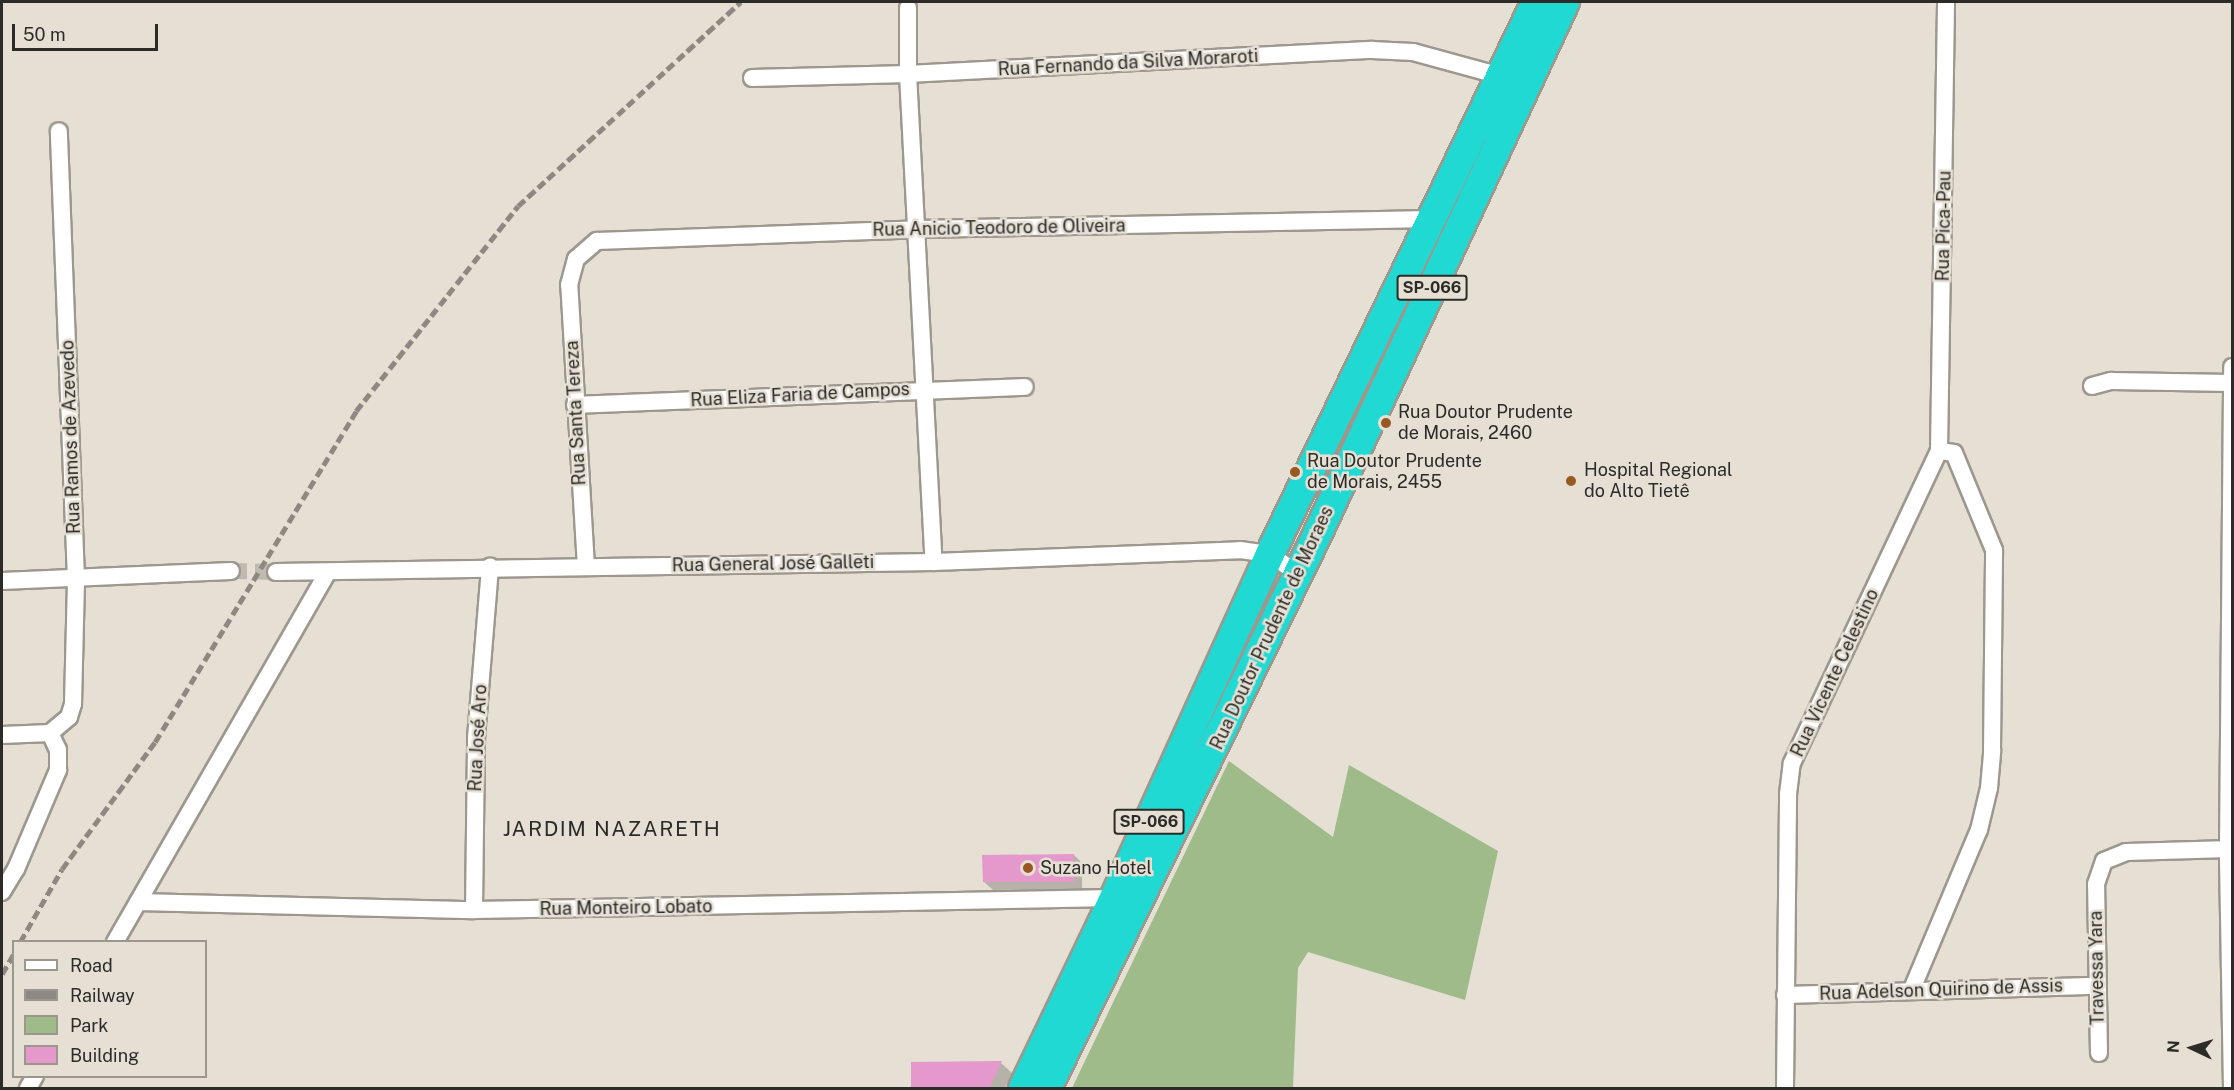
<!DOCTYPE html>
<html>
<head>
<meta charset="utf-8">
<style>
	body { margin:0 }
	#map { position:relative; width:2234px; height:1090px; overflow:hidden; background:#e5dfd4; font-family:"Public Sans",sans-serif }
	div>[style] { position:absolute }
	.green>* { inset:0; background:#9ebb89 }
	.shadow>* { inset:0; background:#0003 }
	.building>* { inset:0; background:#e498cc }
	.street-tunnel>* { height:16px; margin-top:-8px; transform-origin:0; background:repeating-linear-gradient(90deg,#c0bbb1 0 16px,transparent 0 24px) }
	.roads { filter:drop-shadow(2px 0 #9d978d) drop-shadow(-2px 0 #9d978d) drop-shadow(0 2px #9d978d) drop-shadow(0 -2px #9d978d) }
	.street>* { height:16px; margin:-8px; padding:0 8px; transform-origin:8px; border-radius:8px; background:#fff }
	.highway>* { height:28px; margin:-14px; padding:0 14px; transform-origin:14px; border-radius:14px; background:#20d9d2 }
	.rail>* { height:4.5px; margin-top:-2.25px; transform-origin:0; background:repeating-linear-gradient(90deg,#8d8982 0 9px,transparent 0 13.5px) }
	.dots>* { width:16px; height:16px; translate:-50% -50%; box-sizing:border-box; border:3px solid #e5dfd4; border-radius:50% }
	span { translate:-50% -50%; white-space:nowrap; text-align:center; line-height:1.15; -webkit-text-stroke:5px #e5dfd4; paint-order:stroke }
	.shield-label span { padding:2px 4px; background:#e5dfd4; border:2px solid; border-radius:4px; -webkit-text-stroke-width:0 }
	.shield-label { font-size:16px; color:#2d2b27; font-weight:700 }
	.street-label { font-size:18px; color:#2d2b27 }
	.poi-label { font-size:18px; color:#2d2b27 }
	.left { translate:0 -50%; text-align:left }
	.quarter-label { font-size:21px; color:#2d2b27; letter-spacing:1.5px }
	.frame { position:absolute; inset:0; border:3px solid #2d2b27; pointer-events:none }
	.legend { position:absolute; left:12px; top:940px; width:195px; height:138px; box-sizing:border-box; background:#e5dfd4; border:2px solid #9b978f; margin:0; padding:8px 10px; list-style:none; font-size:18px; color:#2d2b27 }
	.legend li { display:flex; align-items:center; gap:12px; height:30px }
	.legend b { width:30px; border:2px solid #9b978f }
	.north { position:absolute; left:2162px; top:1018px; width:60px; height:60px; -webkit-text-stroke:4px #e5dfd4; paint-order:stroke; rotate:274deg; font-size:16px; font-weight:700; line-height:24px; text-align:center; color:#2d2b27 }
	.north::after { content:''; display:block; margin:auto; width:21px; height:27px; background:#2d2b27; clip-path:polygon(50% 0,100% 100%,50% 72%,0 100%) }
	.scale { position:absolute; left:12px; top:24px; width:146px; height:27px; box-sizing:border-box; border:3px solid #2d2b27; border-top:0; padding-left:8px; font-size:18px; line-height:21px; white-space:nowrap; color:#2d2b27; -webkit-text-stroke:4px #e5dfd4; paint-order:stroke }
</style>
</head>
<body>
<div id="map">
	<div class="green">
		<div style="clip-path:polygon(1229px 761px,1333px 837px,1349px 765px,1498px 851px,1465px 1000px,1308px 952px,1298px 968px,1293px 1088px,1072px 1088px)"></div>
	</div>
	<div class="shadow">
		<div style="clip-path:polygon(1074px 855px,1082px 863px,1082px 889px,993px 890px,984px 882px)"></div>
		<div style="clip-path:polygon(913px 1063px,1001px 1063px,1012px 1073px,1005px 1088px,912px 1088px)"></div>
	</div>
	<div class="building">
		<div style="clip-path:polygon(1074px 854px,1074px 882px,983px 882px,982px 855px)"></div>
		<div style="clip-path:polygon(1002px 1061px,989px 1089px,911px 1089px,911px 1062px)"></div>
	</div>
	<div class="street-tunnel">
		<div style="left:231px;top:571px;width:45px;rotate:1.3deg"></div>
	</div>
	<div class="roads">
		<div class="street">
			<div style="left:908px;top:8px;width:66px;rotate:90deg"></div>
			<div style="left:908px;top:74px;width:489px;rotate:87deg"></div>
			<div style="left:752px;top:78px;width:156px;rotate:-1.5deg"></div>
			<div style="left:908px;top:74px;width:465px;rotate:-3deg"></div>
			<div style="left:1372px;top:50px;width:41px;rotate:2.8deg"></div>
			<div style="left:1413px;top:52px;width:91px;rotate:15.3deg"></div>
			<div style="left:2092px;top:386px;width:20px;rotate:-15deg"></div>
			<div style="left:2111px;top:381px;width:121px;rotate:0.9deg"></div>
			<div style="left:575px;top:405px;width:450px;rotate:-2.3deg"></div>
			<div style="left:586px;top:567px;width:283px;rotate:-93.4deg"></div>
			<div style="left:569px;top:285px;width:27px;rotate:-75deg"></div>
			<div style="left:576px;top:259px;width:28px;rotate:-41deg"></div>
			<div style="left:597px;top:241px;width:322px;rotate:-2.1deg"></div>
			<div style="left:919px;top:229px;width:511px;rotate:-1.12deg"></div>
			<div style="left:276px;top:572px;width:658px;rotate:-0.87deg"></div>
			<div style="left:934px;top:562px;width:306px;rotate:-2.2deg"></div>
			<div style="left:1240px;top:550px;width:30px;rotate:8deg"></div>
			<div style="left:1270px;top:554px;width:32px;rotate:36deg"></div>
			<div style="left:2px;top:581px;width:229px;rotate:-2.5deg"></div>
			<div style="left:2px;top:735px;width:48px;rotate:-2.4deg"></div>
			<div style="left:50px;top:733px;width:25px;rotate:-40deg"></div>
			<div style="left:69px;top:717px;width:14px;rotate:-73deg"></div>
			<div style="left:73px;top:704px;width:125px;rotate:-88.6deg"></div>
			<div style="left:76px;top:579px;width:448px;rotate:-92.2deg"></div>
			<div style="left:2px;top:892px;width:27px;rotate:-59deg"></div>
			<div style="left:16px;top:869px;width:108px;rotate:-67deg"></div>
			<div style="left:58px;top:770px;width:20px;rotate:-90deg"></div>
			<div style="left:58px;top:750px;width:19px;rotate:-115deg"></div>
			<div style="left:138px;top:902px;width:336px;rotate:1.4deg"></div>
			<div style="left:474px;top:910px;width:640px;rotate:-1.07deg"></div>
			<div style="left:474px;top:910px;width:172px;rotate:-89.3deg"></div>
			<div style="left:476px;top:738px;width:172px;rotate:-85.3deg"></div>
			<div style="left:115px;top:942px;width:426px;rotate:-60.1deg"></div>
			<div style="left:1912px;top:989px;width:173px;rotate:-67.2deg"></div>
			<div style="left:1979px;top:830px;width:43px;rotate:-76.6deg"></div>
			<div style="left:1989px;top:788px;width:38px;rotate:-85deg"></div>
			<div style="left:1992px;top:750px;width:200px;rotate:-89.4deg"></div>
			<div style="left:1994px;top:550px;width:105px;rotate:-112.4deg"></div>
			<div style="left:1954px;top:453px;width:15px;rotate:-172deg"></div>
			<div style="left:1785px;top:995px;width:312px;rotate:-1.7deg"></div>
			<div style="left:2099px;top:1053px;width:169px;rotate:-91deg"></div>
			<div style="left:2096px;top:884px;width:24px;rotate:-71deg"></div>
			<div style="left:2104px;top:861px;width:24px;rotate:-22deg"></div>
			<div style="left:2126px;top:852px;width:106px;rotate:-1.6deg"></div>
			<div style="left:28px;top:1088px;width:14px;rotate:-60deg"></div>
			<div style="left:1785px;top:1088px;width:294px;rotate:-89.4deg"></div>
			<div style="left:1788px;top:794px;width:31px;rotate:-83deg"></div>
			<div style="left:1792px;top:763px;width:345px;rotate:-64.8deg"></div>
			<div style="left:1939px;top:451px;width:449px;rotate:-89.1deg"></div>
			<div style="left:2232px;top:1088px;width:239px;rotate:-91deg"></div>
			<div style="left:2228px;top:849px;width:482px;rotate:-89.5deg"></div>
		</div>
		<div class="highway">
			<div style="left:1023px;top:1088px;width:211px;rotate:-64.4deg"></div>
			<div style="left:1114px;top:898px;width:378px;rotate:-65.6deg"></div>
			<div style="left:1270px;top:554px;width:613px;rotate:-64.27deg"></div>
			<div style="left:1047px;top:1088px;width:613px;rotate:-63.98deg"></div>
			<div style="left:1316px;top:537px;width:590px;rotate:-65.04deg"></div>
		</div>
	</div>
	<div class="rail">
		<div style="left:20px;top:942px;width:84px;rotate:-60.1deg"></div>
		<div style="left:62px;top:869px;width:157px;rotate:-53.8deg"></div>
		<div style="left:155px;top:742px;width:387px;rotate:-58.7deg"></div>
		<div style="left:356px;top:411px;width:261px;rotate:-51.7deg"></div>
		<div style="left:518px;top:206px;width:302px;rotate:-42.5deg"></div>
		<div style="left:2px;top:974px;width:24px;rotate:-60deg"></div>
	</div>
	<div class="dots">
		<div style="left:1386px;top:423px;background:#985822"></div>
		<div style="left:1295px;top:472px;background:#985822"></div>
		<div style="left:1571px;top:481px;background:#985822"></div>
		<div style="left:1028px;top:868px;background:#985822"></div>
	</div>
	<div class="shield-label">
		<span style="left:1432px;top:288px">SP-066</span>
		<span style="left:1149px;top:822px">SP-066</span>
	</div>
	<div class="street-label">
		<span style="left:1128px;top:63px;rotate:-3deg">Rua Fernando da Silva Moraroti</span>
		<span style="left:1944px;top:226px;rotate:-89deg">Rua Pica-Pau</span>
		<span style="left:999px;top:228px;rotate:-1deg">Rua Anicio Teodoro de Oliveira</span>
		<span style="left:800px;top:395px;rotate:-3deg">Rua Eliza Faria de Campos</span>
		<span style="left:576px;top:413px;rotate:-93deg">Rua Santa Tereza</span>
		<span style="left:71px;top:437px;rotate:-92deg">Rua Ramos de Azevedo</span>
		<span style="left:773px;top:564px;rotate:-1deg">Rua General José Galleti</span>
		<span style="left:1272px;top:628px;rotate:-65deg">Rua Doutor Prudente de Moraes</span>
		<span style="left:1835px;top:673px;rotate:-65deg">Rua Vicente Celestino</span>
		<span style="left:478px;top:738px;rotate:-87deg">Rua José Aro</span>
		<span style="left:626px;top:908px;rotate:-1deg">Rua Monteiro Lobato</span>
		<span style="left:2097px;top:968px;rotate:-91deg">Travessa Yara</span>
		<span style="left:1941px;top:990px;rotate:-2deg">Rua Adelson Quirino de Assis</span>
	</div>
	<div class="poi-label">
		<span class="left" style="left:1398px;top:423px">Rua Doutor Prudente<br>de Morais, 2460</span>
		<span class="left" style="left:1307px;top:472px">Rua Doutor Prudente<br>de Morais, 2455</span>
		<span class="left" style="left:1584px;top:481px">Hospital Regional<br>do Alto Tietê</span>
		<span class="left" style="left:1040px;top:868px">Suzano Hotel</span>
	</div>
	<div class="quarter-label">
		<span style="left:612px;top:829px">JARDIM NAZARETH</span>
	</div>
	<div class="frame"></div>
	<ul class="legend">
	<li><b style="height:8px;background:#fff"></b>Road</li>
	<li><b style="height:8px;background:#8d8982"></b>Railway</li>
	<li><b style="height:16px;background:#9ebb89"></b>Park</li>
	<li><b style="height:16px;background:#e498cc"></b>Building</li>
	</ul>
	<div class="north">N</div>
	<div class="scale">50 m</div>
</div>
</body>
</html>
